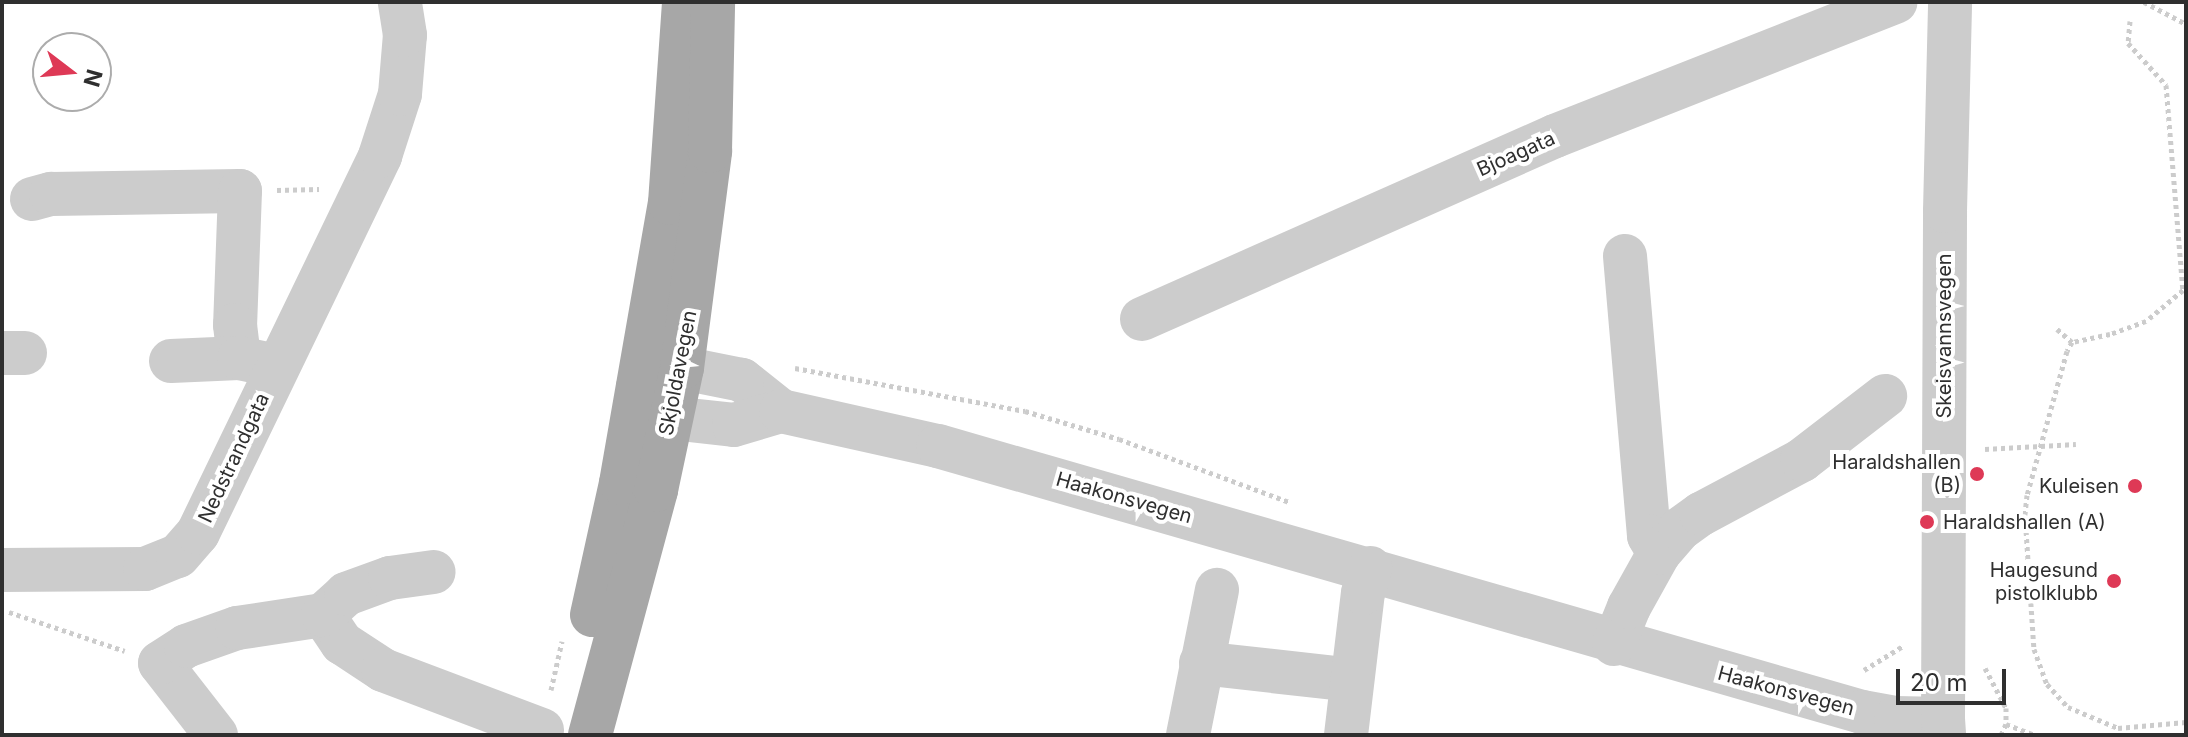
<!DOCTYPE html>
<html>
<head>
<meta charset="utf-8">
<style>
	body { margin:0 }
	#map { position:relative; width:2188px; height:737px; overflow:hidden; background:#fff; font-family:Inter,sans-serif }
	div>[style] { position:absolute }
	.path>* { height:5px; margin-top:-2.5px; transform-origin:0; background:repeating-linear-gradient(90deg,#ccc 0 4px,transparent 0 8px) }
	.minor>* { height:44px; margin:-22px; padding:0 22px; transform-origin:22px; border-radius:22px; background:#ccc }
	.major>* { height:44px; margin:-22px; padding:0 22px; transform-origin:22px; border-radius:22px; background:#a7a7a7 }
	.dots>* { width:22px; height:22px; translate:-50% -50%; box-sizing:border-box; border:4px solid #fff; border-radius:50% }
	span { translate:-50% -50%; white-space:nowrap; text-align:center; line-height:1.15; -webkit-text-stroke:8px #fff; paint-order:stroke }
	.street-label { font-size:20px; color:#2f2f2f }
	.poi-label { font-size:20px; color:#2f2f2f }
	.right { translate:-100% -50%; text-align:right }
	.left { translate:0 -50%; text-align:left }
	.frame { position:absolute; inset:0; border:4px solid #2f2f2f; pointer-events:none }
	.north { position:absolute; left:32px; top:32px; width:80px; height:80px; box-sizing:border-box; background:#fff; border:2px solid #acacac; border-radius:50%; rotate:106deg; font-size:22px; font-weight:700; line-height:32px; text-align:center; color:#2f2f2f }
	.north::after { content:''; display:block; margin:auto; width:28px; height:36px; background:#de3956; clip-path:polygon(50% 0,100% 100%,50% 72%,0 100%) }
	.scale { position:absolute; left:1896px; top:669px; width:110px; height:36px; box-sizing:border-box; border:4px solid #2f2f2f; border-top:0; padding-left:10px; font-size:24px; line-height:28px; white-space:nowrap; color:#2f2f2f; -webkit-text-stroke:6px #fff; paint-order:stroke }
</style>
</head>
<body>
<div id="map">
	<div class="path">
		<div style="left:2144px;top:2px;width:47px;rotate:27.6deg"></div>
		<div style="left:2130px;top:21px;width:22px;rotate:95deg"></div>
		<div style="left:2128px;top:43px;width:57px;rotate:47.9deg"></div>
		<div style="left:2166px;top:85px;width:206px;rotate:85.3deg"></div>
		<div style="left:2183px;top:290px;width:48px;rotate:140deg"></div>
		<div style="left:2146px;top:321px;width:38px;rotate:160deg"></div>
		<div style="left:2110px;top:334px;width:39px;rotate:168deg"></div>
		<div style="left:2072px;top:342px;width:10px;rotate:119deg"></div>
		<div style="left:2067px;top:351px;width:149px;rotate:105.5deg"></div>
		<div style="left:2027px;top:495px;width:20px;rotate:96deg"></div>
		<div style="left:2025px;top:515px;width:134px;rotate:86.2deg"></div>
		<div style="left:2034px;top:649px;width:37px;rotate:70deg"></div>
		<div style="left:2047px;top:684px;width:31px;rotate:48deg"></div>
		<div style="left:2068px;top:707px;width:54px;rotate:22.8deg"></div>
		<div style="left:2118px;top:728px;width:68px;rotate:-5deg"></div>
		<div style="left:277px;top:190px;width:42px;rotate:-1.4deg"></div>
		<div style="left:2057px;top:329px;width:20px;rotate:41deg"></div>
		<div style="left:795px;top:368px;width:234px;rotate:10.6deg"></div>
		<div style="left:1025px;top:411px;width:98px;rotate:16.6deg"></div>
		<div style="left:1119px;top:439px;width:181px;rotate:20.3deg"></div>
		<div style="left:1985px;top:449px;width:91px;rotate:-3.1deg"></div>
		<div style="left:9px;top:612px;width:122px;rotate:18.6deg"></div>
		<div style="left:1985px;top:668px;width:45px;rotate:62.3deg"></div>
		<div style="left:2006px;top:708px;width:16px;rotate:90deg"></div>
		<div style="left:2006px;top:724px;width:30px;rotate:21deg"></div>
		<div style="left:1864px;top:670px;width:46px;rotate:-31.6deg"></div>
		<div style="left:551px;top:690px;width:50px;rotate:-77.3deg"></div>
		<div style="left:2001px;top:735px;width:12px;rotate:-66deg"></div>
	</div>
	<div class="minor">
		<div style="left:32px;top:199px;width:20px;rotate:-15deg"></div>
		<div style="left:51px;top:194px;width:189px;rotate:-0.9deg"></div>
		<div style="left:240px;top:191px;width:134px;rotate:92.1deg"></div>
		<div style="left:235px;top:325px;width:33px;rotate:83deg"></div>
		<div style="left:1625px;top:256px;width:281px;rotate:85.1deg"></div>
		<div style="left:1649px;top:536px;width:20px;rotate:60deg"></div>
		<div style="left:1142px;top:319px;width:452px;rotate:-23.9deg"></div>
		<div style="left:1555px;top:136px;width:366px;rotate:-21.5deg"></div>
		<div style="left:2px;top:353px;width:23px"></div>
		<div style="left:171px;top:361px;width:68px;rotate:-2.5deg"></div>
		<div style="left:239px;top:358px;width:30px;rotate:12deg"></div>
		<div style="left:781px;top:411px;width:50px;rotate:-141.5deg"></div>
		<div style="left:742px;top:380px;width:61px;rotate:-168.7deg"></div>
		<div style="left:682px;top:368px;width:48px;rotate:156.6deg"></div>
		<div style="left:638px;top:387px;width:45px;rotate:43.2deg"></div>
		<div style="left:671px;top:418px;width:63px;rotate:6.3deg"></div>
		<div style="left:734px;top:425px;width:49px;rotate:-16.6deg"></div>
		<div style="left:781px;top:411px;width:161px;rotate:12.6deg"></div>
		<div style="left:938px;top:446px;width:962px;rotate:16.06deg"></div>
		<div style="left:1862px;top:712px;width:35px;rotate:10deg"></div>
		<div style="left:1896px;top:718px;width:47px;rotate:1.2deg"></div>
		<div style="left:1943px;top:719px;width:16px;rotate:86deg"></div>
		<div style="left:2px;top:570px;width:143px;rotate:-0.4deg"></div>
		<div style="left:145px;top:569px;width:35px;rotate:-22deg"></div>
		<div style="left:178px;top:556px;width:30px;rotate:-49deg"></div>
		<div style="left:198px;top:533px;width:419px;rotate:-64.2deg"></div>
		<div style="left:380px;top:156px;width:65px;rotate:-72.1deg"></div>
		<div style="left:400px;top:94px;width:59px;rotate:-85.2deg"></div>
		<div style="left:405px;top:35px;width:33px;rotate:-99deg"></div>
		<div style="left:323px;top:615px;width:34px;rotate:56deg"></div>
		<div style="left:342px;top:643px;width:49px;rotate:33.4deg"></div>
		<div style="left:383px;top:670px;width:170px;rotate:20.7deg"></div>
		<div style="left:1614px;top:644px;width:40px;rotate:-68deg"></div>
		<div style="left:1629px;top:607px;width:62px;rotate:-60.9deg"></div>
		<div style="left:1659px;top:553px;width:32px;rotate:-49deg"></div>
		<div style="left:1680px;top:529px;width:26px;rotate:-36deg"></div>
		<div style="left:1701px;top:514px;width:115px;rotate:-28.1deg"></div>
		<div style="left:1802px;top:460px;width:105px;rotate:-37.6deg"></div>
		<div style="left:1201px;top:663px;width:152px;rotate:6.4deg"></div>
		<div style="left:1943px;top:719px;width:508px;rotate:-89.77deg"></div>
		<div style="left:1945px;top:211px;width:209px;rotate:-88.6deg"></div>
		<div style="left:216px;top:735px;width:91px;rotate:-127.9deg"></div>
		<div style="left:160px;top:663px;width:31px;rotate:-33deg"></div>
		<div style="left:186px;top:646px;width:54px;rotate:-19.4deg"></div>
		<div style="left:237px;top:628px;width:87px;rotate:-8.6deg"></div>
		<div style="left:323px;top:615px;width:31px;rotate:-42deg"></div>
		<div style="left:346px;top:594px;width:47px;rotate:-20deg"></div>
		<div style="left:390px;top:578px;width:44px;rotate:-7.8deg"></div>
		<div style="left:1188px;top:735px;width:148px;rotate:-78.7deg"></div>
		<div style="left:1346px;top:735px;width:143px;rotate:-83.2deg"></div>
		<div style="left:1363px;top:593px;width:26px;rotate:-74deg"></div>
	</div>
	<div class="major">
		<div style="left:592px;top:615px;width:135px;rotate:-77.6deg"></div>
		<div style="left:621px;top:483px;width:284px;rotate:-80.1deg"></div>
		<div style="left:670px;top:203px;width:201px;rotate:-86deg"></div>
		<div style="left:590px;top:735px;width:254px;rotate:-74.9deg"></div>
		<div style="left:656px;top:490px;width:125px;rotate:-78deg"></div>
		<div style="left:682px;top:368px;width:219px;rotate:-82.6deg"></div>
		<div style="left:710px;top:151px;width:149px;rotate:-88.8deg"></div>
	</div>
	<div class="dots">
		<div style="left:1977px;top:474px;background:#de3956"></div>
		<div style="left:2135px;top:486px;background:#de3956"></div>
		<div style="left:1927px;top:522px;background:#de3956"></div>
		<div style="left:2114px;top:581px;background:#de3956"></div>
	</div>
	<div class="street-label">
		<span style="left:1516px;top:154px;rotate:-24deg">Bjoagata</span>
		<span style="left:1944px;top:336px;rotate:-90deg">Skeisvannsvegen</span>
		<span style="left:678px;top:373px;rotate:-79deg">Skjoldavegen</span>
		<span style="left:234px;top:458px;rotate:-65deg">Nedstrandgata</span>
		<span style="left:1124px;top:498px;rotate:16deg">Haakonsvegen</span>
		<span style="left:1786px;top:691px;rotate:15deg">Haakonsvegen</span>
	</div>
	<div class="poi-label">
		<span class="right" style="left:1961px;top:474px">Haraldshallen<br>(B)</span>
		<span class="right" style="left:2119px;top:486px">Kuleisen</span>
		<span class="left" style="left:1943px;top:522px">Haraldshallen (A)</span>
		<span class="right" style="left:2098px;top:582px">Haugesund<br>pistolklubb</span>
	</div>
	<div class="frame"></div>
	<div class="north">N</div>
	<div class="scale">20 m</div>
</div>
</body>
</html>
